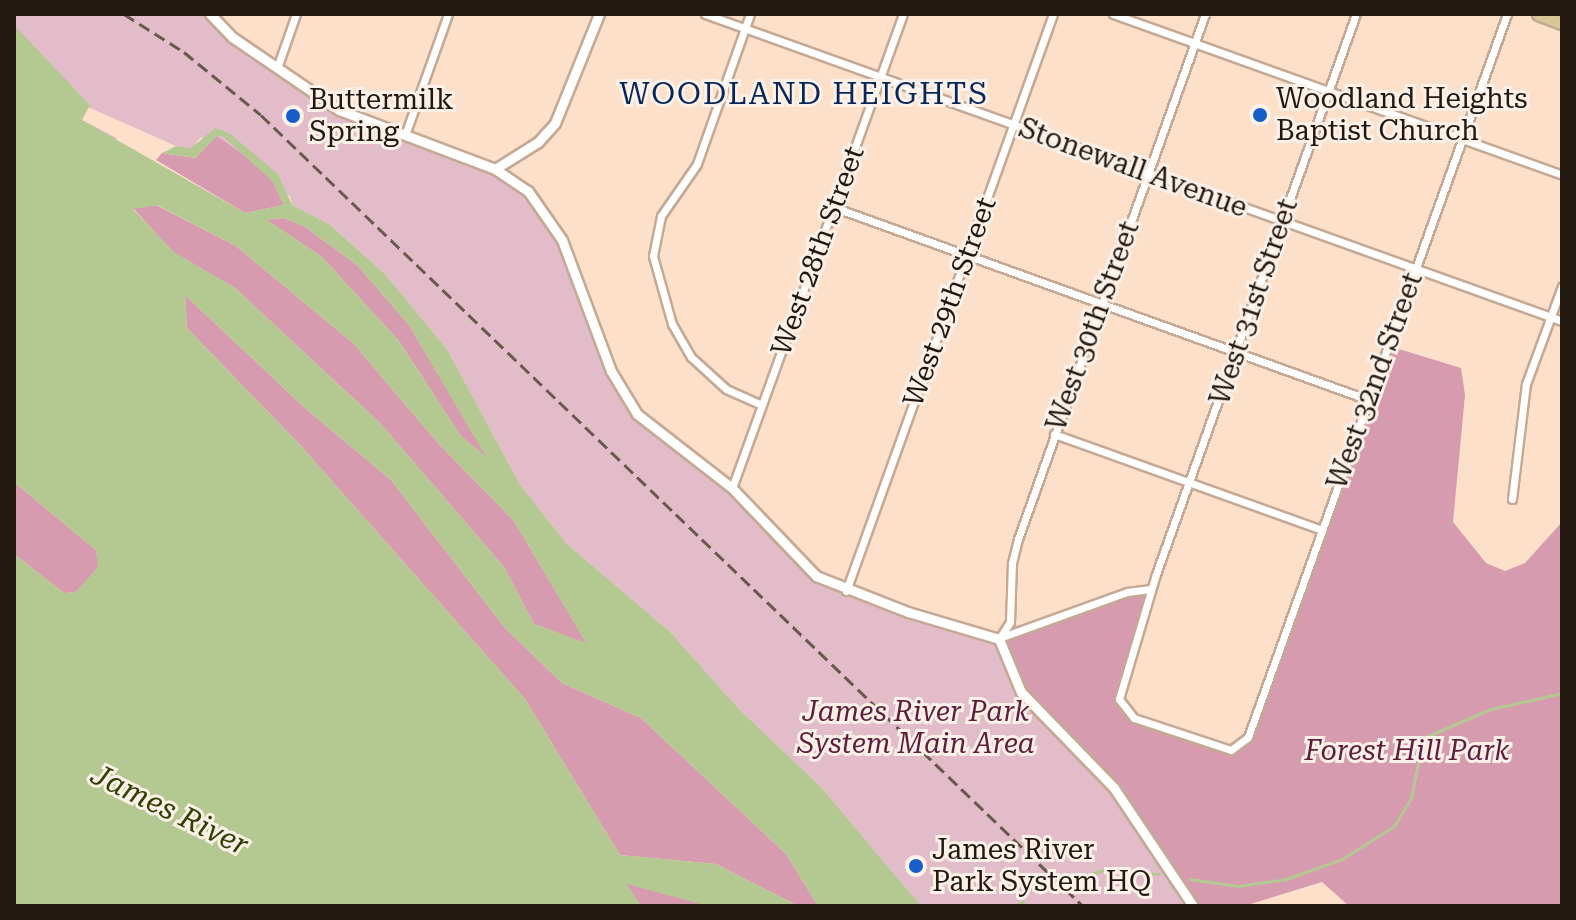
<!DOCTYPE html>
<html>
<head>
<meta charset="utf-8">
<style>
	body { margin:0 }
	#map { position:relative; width:1576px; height:920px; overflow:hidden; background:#fde0ca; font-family:"Roboto Serif",serif }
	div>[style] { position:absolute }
	.green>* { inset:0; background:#e3bcca }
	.forest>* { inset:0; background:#d79bb0 }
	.water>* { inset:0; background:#b4c892 }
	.stream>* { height:3px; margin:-1.5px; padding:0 1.5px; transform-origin:1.5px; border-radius:1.5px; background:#b4c892 }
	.roads { filter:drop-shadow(2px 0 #c5a994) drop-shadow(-2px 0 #c5a994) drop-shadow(0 2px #c5a994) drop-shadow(0 -2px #c5a994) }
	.minor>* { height:7px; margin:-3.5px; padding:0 3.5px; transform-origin:3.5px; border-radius:3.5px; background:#fff }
	.tertiary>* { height:9px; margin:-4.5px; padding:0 4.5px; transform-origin:4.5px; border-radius:4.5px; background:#fff }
	.primary>* { height:11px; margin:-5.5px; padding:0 5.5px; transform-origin:5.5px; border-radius:5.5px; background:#d9c897 }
	.rail>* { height:3px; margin-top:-1.5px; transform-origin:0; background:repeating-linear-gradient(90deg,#69594c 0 12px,transparent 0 18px) }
	.dots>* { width:22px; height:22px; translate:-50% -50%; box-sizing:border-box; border:4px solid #fcf1e8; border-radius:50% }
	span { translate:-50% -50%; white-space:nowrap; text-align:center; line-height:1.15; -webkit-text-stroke:6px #fcf1e8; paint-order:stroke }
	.poi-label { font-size:28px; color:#221810 }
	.left { translate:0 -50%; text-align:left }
	.street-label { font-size:28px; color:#221810 }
	.park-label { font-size:28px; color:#611c3c; font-style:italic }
	.neighbourhood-label { font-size:30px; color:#052659; letter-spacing:2px }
	.water-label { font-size:30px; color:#304001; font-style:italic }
	.frame { position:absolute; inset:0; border:16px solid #221810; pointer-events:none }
</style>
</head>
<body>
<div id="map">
	<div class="green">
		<div style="clip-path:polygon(14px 14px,210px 14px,331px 105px,505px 174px,555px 226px,629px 404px,714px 473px,823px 581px,991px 634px,1097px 768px,1193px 906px,921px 906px,821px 787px,740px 710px,670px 632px,567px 544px,520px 485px,447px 349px,384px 273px,329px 224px,292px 205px,290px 196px,201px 137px,191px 149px,176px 146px,88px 107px,82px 120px,117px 138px,14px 220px)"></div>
	</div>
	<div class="forest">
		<div style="clip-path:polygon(217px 136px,254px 162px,273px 182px,284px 205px,245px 213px,156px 160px,162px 153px,195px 158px)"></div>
		<div style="clip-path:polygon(156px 205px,236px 246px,353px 343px,437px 442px,514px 521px,587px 644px,534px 624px,504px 567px,380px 423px,235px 288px,173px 252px,133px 208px)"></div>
		<div style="clip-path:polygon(284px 218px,304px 226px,357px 265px,409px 325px,488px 459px,460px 435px,399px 341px,322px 257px,265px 219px)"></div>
		<div style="clip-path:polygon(185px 295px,306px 409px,391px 480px,505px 628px,562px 683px,641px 718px,786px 854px,818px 906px,798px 906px,716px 864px,620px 855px,525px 699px,300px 445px,187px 328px)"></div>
		<div style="clip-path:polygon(1389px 346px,1461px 368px,1465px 395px,1453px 522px,1486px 563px,1505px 571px,1525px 563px,1562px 522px,1562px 906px,1349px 906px,1322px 882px,1244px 906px,1193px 906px,1145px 829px,1027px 700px,999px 639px,1151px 589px,1120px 696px,1126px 713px,1229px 749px,1245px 741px)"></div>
		<div style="clip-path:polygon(14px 482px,96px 550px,99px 567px,76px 592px,64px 593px,14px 554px)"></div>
		<div style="clip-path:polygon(625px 883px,697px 901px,708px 906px,641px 906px)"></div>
	</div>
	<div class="water">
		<div style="clip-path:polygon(evenodd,14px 25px,90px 105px,82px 120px,245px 213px,284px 205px,273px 182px,224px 137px,217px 136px,195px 158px,162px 153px,176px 146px,191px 148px,215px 128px,229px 133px,278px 174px,292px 205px,329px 224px,384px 273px,447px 349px,520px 485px,567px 544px,670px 632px,740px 710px,821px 787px,921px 906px,818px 906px,786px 854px,641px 718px,562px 683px,505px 628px,391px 480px,306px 409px,185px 295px,187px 328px,300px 445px,525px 699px,620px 855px,716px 864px,798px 906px,708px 906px,627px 884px,641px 906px,14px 906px,14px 554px,64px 593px,76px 592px,98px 567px,96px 550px,14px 482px,14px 25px,157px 205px,236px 246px,353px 343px,437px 442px,514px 521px,586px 643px,534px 624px,504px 567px,380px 423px,235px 288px,174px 252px,133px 209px,157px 205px,14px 25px,284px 218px,304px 226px,357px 265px,409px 325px,486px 457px,460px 435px,399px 341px,322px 257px,267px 220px,284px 218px)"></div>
	</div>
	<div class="stream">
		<div style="left:1079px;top:878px;width:29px;rotate:-18deg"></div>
		<div style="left:1107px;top:869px;width:52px;rotate:5.5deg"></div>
		<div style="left:1190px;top:879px;width:49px;rotate:8.3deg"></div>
		<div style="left:1238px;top:886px;width:49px;rotate:-8.3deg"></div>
		<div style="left:1286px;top:879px;width:59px;rotate:-19.7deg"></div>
		<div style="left:1342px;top:859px;width:62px;rotate:-32.4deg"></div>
		<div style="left:1394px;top:826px;width:33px;rotate:-59deg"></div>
		<div style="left:1411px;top:798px;width:61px;rotate:-78.7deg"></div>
		<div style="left:1423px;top:738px;width:74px;rotate:-23.1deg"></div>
		<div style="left:1491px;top:709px;width:73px;rotate:-12.7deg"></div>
		<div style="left:1014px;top:906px;width:10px;rotate:-24deg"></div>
	</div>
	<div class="roads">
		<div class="minor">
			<div style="left:705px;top:14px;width:910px;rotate:19.71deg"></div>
			<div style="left:750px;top:14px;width:159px;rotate:109.5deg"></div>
			<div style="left:697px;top:164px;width:63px;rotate:124.7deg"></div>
			<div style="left:661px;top:216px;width:41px;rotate:101.3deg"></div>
			<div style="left:653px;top:256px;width:71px;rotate:74.4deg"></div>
			<div style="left:672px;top:324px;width:38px;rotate:60deg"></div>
			<div style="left:691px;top:357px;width:47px;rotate:42.4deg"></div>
			<div style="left:726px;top:389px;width:39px;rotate:24deg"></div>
			<div style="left:1113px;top:14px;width:477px;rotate:19.7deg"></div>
			<div style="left:1356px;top:14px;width:595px;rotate:109.65deg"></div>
			<div style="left:1156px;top:574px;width:130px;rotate:106.5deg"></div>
			<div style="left:1119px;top:699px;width:24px;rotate:52deg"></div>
			<div style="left:1134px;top:718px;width:102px;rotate:18.3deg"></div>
			<div style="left:1231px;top:750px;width:21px;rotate:-37deg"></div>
			<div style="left:1248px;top:737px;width:768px;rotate:-70.29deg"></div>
			<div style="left:277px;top:68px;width:57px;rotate:-70.6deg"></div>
			<div style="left:405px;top:135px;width:128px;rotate:-70.4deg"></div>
			<div style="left:833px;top:207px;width:570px;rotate:19.8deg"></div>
			<div style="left:1054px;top:434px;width:285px;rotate:19.7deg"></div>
			<div style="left:732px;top:488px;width:504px;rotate:-70.16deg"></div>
			<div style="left:1512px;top:499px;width:116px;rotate:-83.1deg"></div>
			<div style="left:1526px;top:384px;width:104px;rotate:-69.8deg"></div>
			<div style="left:846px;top:591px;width:613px;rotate:-70.26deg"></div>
			<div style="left:1002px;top:637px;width:133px;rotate:-19.8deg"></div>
			<div style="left:1127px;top:592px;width:24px;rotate:-7deg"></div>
			<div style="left:999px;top:639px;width:20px;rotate:-57deg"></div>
			<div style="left:1010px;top:622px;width:59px;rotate:-88.1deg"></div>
			<div style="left:1012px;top:563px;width:25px;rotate:-76deg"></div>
			<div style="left:1018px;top:539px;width:557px;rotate:-70.39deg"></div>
		</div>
		<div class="tertiary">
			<div style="left:210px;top:14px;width:32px;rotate:46deg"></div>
			<div style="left:232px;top:37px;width:130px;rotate:34.3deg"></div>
			<div style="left:339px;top:110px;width:167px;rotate:20.7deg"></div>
			<div style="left:495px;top:169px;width:40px;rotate:34deg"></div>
			<div style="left:528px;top:191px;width:60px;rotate:55.2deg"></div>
			<div style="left:562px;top:240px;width:140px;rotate:69.5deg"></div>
			<div style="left:611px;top:371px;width:50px;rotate:58.8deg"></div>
			<div style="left:637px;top:414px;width:120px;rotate:37.9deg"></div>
			<div style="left:732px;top:488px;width:122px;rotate:46.3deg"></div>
			<div style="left:816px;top:576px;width:99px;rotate:21.4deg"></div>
			<div style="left:908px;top:612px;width:95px;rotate:16.5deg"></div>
			<div style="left:999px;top:639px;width:57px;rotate:67.5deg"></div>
			<div style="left:1021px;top:692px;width:134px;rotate:45.9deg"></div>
			<div style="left:1114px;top:788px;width:142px;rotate:56.2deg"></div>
			<div style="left:495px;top:169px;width:51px;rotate:-32.1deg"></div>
			<div style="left:538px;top:142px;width:25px;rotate:-48deg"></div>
			<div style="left:555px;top:123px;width:118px;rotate:-68deg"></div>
		</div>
		<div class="primary">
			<div style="left:1538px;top:14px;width:26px;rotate:21deg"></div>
		</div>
	</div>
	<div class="rail">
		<div style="left:124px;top:14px;width:71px;rotate:32.3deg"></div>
		<div style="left:184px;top:52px;width:99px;rotate:39.3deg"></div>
		<div style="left:261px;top:115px;width:1141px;rotate:43.9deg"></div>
	</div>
	<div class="dots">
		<div style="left:1260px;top:115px;background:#165fc9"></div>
		<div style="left:293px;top:116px;background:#165fc9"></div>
		<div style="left:916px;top:866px;background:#165fc9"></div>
	</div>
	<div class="poi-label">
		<span class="left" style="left:1276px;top:115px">Woodland Heights<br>Baptist Church</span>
		<span class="left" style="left:309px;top:116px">Buttermilk<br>Spring</span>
		<span class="left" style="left:932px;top:866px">James River<br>Park System HQ</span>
	</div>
	<div class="street-label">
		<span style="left:1133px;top:168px;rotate:20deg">Stonewall Avenue</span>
		<span style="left:818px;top:251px;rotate:-70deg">West 28th Street</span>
		<span style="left:950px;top:302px;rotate:-70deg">West 29th Street</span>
		<span style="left:1254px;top:302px;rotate:-71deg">West 31st Street</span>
		<span style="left:1093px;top:326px;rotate:-70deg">West 30th Street</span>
		<span style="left:1375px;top:381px;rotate:-70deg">West 32nd Street</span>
	</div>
	<div class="park-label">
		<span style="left:916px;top:728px">James River Park<br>System Main Area</span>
		<span style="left:1407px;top:751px">Forest Hill Park</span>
	</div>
	<div class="neighbourhood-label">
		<span style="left:804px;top:94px">WOODLAND HEIGHTS</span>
	</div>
	<div class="water-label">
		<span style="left:170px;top:810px;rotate:26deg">James River</span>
	</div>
	<div class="frame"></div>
</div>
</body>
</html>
